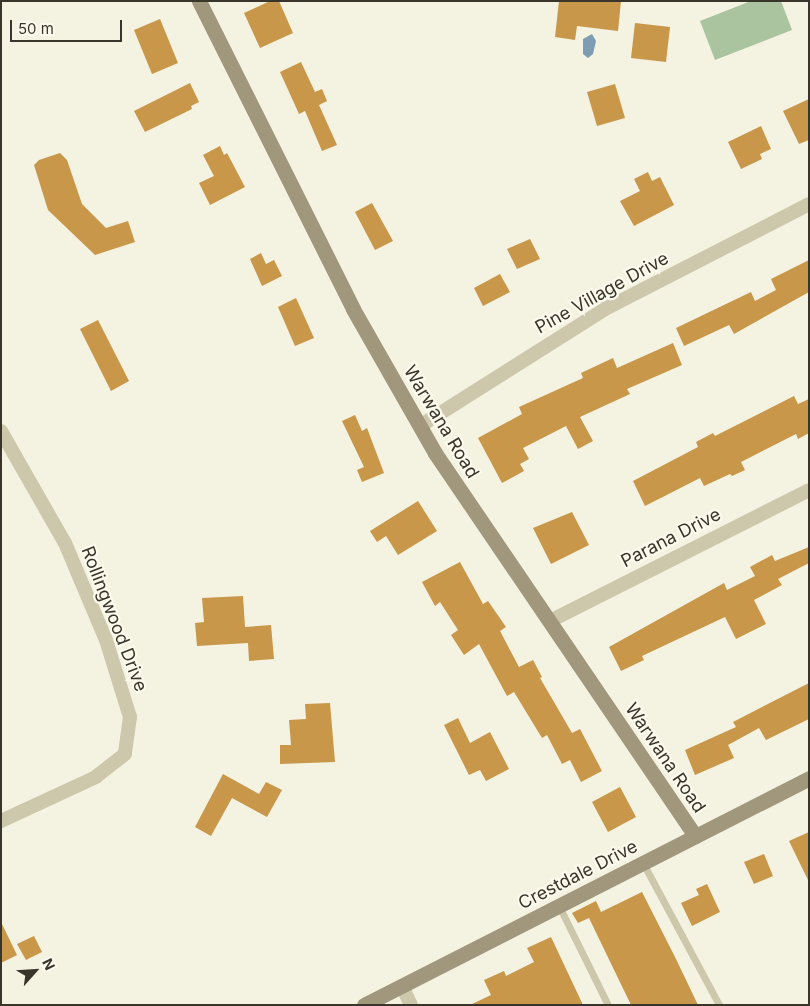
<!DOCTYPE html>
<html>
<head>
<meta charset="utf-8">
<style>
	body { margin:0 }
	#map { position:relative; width:810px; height:1006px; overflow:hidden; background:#f4f2e0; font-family:Inter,sans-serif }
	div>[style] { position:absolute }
	.green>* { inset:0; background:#aac49f }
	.water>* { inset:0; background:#7e9db2 }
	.building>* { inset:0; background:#c8974a }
	.lane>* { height:7px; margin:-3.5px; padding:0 3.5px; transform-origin:3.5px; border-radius:3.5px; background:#cdc7ab }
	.street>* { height:14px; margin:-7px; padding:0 7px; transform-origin:7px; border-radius:7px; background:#cdc7ab }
	.secondary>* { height:15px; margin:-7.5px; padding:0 7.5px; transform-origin:7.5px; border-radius:7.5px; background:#a1977c }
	span { translate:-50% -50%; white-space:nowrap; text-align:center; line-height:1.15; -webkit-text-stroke:4.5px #fbfaed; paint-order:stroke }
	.street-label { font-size:18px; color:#3a352a }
	.frame { position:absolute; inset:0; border:2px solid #3a352a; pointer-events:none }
	.north { position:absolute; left:10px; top:946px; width:50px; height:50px; -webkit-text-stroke:4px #fbfaed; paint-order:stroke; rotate:64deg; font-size:14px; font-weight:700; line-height:20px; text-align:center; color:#3a352a }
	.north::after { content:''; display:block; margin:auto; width:18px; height:22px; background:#3a352a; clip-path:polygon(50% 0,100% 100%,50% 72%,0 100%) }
	.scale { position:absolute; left:10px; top:20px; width:112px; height:22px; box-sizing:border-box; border:2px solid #3a352a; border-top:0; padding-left:6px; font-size:15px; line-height:18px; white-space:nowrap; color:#3a352a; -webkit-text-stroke:4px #fbfaed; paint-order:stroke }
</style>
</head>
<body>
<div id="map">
	<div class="green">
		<div style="clip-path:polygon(751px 1px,781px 1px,792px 30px,715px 60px,700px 21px)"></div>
	</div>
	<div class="water">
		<div style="clip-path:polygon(592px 34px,596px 41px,593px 54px,588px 58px,583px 54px,583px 39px)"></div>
	</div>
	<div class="building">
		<div style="clip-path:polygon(270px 1px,279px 1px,293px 33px,260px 48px,244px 13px)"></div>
		<div style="clip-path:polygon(559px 1px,621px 1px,618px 31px,577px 26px,575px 40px,555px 37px)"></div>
		<div style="clip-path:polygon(160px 19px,178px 63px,152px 74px,134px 30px)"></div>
		<div style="clip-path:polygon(635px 23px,670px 27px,666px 62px,631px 58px)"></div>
		<div style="clip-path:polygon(301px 62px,315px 92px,322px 89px,327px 101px,319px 105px,337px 145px,322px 151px,305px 111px,299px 114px,280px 72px)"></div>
		<div style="clip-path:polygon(190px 83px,199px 102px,191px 106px,192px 109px,145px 132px,134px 111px)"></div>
		<div style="clip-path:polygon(615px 84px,625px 118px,597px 126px,587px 92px)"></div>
		<div style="clip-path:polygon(809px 99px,809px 140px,799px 144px,783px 111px)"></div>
		<div style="clip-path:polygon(761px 126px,771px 149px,760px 154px,762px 159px,741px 169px,728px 142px)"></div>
		<div style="clip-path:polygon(220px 146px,224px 155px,227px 153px,245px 187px,210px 205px,199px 183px,214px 176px,203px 155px)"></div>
		<div style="clip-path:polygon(60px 153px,67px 160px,82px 204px,106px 228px,128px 221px,135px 242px,95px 255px,48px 210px,34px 165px,39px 160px)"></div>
		<div style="clip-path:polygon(648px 172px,652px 181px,660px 177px,674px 205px,634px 226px,620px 201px,640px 191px,634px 179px)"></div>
		<div style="clip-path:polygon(372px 203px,393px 241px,375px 250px,355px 212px)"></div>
		<div style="clip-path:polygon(530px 239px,540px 259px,517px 269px,507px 249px)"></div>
		<div style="clip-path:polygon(261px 253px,266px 264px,274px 260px,282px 276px,262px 286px,250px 259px)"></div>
		<div style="clip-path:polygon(809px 260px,809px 292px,734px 334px,729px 325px,684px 346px,676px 328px,751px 292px,755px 301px,776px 290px,771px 279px)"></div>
		<div style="clip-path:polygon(500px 274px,510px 292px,483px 306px,474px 288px)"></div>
		<div style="clip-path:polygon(296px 298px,314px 338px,295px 346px,278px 307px)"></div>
		<div style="clip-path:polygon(98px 320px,129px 381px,111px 391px,80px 329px)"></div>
		<div style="clip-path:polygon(673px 343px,682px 365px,627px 389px,630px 394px,580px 417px,593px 441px,578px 449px,566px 426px,523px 448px,529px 459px,520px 464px,524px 471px,502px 483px,478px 438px,522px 414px,519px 407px,583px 378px,581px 373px,613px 358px,617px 368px)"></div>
		<div style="clip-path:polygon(794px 396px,798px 404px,809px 399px,809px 433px,798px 439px,796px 434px,741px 462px,745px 470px,732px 476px,730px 474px,704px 486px,700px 478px,645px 506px,633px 481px,698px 447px,696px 442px,713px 433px,715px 436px)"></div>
		<div style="clip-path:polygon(355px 415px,362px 431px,367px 428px,384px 473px,362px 482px,357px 470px,364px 467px,342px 421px)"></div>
		<div style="clip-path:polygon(418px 501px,437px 531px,398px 555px,386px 536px,377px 542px,370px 531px)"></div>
		<div style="clip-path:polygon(572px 512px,589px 545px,551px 564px,533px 528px)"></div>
		<div style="clip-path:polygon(809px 547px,809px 563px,778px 579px,782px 585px,754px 600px,766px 624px,736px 639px,725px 617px,642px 656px,644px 660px,621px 671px,609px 647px,724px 583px,727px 590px,755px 576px,750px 567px,772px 555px,775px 561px)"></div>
		<div style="clip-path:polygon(460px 562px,483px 604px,488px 601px,506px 627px,500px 631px,519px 667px,533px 660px,542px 677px,540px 678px,572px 733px,580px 729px,602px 771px,581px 782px,570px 760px,562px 764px,547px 735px,542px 738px,514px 692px,507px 696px,479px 644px,464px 655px,451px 635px,458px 630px,440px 602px,435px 606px,422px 582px)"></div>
		<div style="clip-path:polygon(243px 596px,245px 627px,271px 625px,274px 659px,249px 661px,248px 643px,197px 646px,195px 623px,204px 622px,202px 598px)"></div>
		<div style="clip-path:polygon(809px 683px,809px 719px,766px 740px,759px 728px,728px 745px,734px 758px,695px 775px,685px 750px,736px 727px,733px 722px)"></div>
		<div style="clip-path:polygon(330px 703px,335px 762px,280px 764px,280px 745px,291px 745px,289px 720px,306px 719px,305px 704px)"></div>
		<div style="clip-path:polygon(458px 718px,470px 743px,490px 732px,509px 769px,486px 781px,480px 770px,469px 775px,444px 725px)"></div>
		<div style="clip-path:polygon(223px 774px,259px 794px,266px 782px,282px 790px,267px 817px,232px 798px,211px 836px,195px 827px)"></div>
		<div style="clip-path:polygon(620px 787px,636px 817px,608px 832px,592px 802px)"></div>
		<div style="clip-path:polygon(809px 832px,809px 882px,789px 841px)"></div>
		<div style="clip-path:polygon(764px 854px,773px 876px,754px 884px,744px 862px)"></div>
		<div style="clip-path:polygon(707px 884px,720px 912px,692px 926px,681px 903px,699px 895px,696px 889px)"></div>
		<div style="clip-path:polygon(642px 892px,676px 959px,698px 1005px,631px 1005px,589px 918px,578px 923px,572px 913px,596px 901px,601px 912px)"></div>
		<div style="clip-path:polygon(1px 922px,17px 955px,1px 963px)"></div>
		<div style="clip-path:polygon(34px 936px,42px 952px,26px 960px,17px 944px)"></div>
		<div style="clip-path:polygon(551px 937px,583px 1005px,470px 1005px,491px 995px,484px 980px,504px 971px,506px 976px,534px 962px,527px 948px)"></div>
	</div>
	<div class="lane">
		<div style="left:643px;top:863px;width:161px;rotate:61.8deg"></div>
		<div style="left:559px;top:906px;width:110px;rotate:63.7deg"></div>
	</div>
	<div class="street">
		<div style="left:420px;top:426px;width:219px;rotate:-32.3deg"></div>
		<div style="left:605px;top:309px;width:229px;rotate:-27.2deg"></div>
		<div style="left:1px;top:431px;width:129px;rotate:60.3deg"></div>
		<div style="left:65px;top:543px;width:105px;rotate:67.1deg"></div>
		<div style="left:106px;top:640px;width:81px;rotate:72.7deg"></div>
		<div style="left:130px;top:717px;width:37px;rotate:98deg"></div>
		<div style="left:125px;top:754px;width:37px;rotate:142deg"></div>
		<div style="left:96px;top:777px;width:105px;rotate:155.1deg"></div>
		<div style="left:550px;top:621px;width:290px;rotate:-26.8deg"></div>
		<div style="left:402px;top:986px;width:21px;rotate:65deg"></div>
	</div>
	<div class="secondary">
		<div style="left:199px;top:1px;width:344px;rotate:63.4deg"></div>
		<div style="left:353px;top:309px;width:166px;rotate:60.3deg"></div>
		<div style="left:435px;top:453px;width:463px;rotate:55.8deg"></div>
		<div style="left:364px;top:1005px;width:500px;rotate:-27deg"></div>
	</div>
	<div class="street-label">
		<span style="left:602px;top:293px;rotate:-29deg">Pine Village Drive</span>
		<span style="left:441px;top:422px;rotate:59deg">Warwana Road</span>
		<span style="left:671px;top:538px;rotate:-27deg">Parana Drive</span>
		<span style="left:114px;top:619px;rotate:69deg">Rollingwood Drive</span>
		<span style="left:665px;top:758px;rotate:56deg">Warwana Road</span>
		<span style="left:578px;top:875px;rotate:-27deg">Crestdale Drive</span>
	</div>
	<div class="frame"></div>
	<div class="north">N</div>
	<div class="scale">50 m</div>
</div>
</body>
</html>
